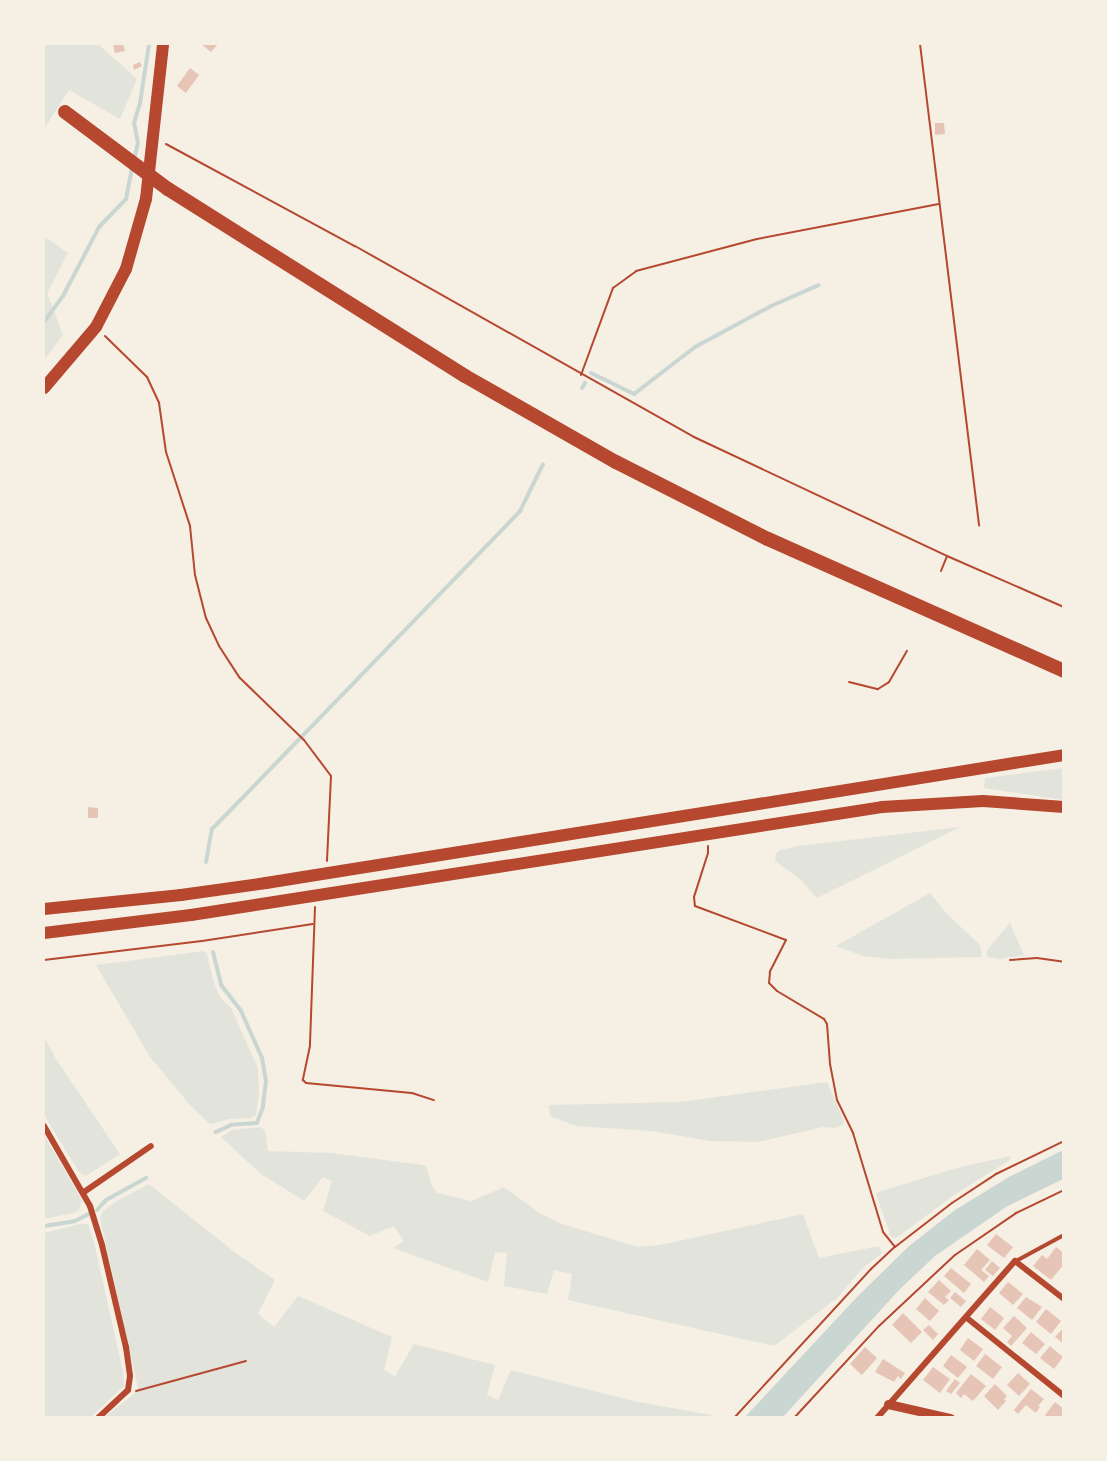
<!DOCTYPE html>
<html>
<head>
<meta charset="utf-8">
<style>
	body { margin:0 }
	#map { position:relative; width:1107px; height:1461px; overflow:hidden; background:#f6efe4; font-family:"Sofia Sans Condensed",sans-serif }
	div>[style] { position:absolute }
	.green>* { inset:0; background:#e2e4dc }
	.water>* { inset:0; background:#c9d6d2 }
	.stream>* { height:4px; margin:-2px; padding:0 2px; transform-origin:2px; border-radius:2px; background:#c9d6d2 }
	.building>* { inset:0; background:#e6c5b7 }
	.path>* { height:2px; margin:-1px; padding:0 1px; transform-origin:1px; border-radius:1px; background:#b5482f }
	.service>* { height:4px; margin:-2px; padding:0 2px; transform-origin:2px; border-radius:2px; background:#b5482f }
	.minor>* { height:6px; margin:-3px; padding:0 3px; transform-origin:3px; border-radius:3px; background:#b5482f }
	.tertiary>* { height:9px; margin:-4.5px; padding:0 4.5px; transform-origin:4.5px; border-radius:4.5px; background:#b5482f }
	.primary>* { height:12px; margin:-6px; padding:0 6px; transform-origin:6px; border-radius:6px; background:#b5482f }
	.trunk>* { height:12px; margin:-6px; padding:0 6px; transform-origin:6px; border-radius:6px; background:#b5482f }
	.motorway>* { height:14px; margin:-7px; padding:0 7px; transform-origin:7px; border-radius:7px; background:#b5482f }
	span { translate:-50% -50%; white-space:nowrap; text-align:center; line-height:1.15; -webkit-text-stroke:6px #f6efe4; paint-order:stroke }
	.frame { position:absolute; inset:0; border:45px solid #f6efe4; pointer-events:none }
</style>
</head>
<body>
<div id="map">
	<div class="green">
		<div style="clip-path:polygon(44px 44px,98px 44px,137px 79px,120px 119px,69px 90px,44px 129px)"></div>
		<div style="clip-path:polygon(44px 236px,68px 253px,47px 293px,63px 335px,44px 360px)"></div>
		<div style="clip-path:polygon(1063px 768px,1063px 800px,984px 788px,985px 778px)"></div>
		<div style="clip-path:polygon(960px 827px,817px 898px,800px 879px,775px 861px,776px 854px,780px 850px,798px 846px)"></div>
		<div style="clip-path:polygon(930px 893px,946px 913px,980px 945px,982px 957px,890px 959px,863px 956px,836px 946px)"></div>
		<div style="clip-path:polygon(1010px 923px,1024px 955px,999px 959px,987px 957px,987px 950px)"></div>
		<div style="clip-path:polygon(203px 951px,207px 954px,214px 983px,220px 997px,231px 1008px,258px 1068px,259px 1093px,256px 1115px,251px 1118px,230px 1119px,210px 1124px,190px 1105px,150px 1057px,96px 965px)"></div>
		<div style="clip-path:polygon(44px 1036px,56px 1059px,120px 1154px,86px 1176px,79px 1172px,44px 1115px)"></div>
		<div style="clip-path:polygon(827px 1082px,844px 1121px,843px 1125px,835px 1128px,822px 1127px,759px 1142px,710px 1141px,652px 1131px,576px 1126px,550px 1116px,549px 1105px,680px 1102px)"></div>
		<div style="clip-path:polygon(261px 1127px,265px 1131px,268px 1151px,332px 1153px,423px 1165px,427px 1168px,431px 1184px,437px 1193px,471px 1201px,504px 1187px,541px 1214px,562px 1224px,638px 1247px,660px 1245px,803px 1214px,819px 1258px,879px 1246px,882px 1253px,864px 1267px,837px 1298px,774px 1346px,568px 1300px,572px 1274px,554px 1270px,547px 1294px,504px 1286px,507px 1253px,495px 1252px,488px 1282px,393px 1248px,404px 1241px,394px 1226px,370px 1236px,323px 1211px,332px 1181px,323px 1177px,304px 1201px,261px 1174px,221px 1137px,232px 1130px)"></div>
		<div style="clip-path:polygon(44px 1135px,82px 1200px,79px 1210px,73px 1213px,44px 1219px)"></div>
		<div style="clip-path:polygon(1011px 1156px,1010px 1160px,957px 1193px,896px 1238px,891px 1237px,876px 1194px,878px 1192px,960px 1167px)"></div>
		<div style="clip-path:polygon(149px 1184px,237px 1254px,275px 1280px,258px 1314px,274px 1327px,298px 1296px,392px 1337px,384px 1370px,395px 1376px,414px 1344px,495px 1365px,487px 1395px,498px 1400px,511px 1370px,633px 1401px,722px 1417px,105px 1417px,134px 1394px,138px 1388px,100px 1218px,103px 1211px,117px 1201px)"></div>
		<div style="clip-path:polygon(80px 1224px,88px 1224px,94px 1242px,123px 1372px,124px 1386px,91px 1417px,44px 1417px,44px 1233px)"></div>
	</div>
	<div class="water">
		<div style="clip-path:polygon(1063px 1150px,1063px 1179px,1006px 1207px,935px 1256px,899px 1290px,783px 1417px,745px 1417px,857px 1297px,908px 1247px,955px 1210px,1009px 1177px)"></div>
	</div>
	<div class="stream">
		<div style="left:134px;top:160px;width:17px;rotate:-77deg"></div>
		<div style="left:138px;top:143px;width:20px;rotate:-101deg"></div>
		<div style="left:134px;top:123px;width:21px;rotate:-73deg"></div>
		<div style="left:140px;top:103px;width:60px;rotate:-81.3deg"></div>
		<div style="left:44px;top:322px;width:32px;rotate:-54deg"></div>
		<div style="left:63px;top:296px;width:78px;rotate:-62.4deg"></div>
		<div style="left:99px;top:227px;width:39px;rotate:-46deg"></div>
		<div style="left:126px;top:199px;width:32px;rotate:-79deg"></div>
		<div style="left:591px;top:373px;width:48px;rotate:26deg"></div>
		<div style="left:634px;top:394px;width:77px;rotate:-37.6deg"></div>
		<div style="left:695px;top:347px;width:86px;rotate:-28.3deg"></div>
		<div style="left:771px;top:306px;width:52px;rotate:-23.6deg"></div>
		<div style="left:582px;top:388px;width:6px;rotate:-59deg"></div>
		<div style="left:206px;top:862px;width:34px;rotate:-80deg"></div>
		<div style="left:212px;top:829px;width:7px;rotate:-45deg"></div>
		<div style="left:217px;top:824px;width:436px;rotate:-45.9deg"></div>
		<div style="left:520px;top:511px;width:52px;rotate:-63.9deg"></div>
		<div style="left:213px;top:952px;width:34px;rotate:76deg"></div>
		<div style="left:221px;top:985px;width:33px;rotate:52deg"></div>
		<div style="left:241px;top:1011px;width:51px;rotate:65.9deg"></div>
		<div style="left:262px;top:1058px;width:23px;rotate:80deg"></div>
		<div style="left:266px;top:1081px;width:26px;rotate:97deg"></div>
		<div style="left:263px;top:1107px;width:17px;rotate:111deg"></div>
		<div style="left:257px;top:1123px;width:26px;rotate:176deg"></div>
		<div style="left:231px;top:1125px;width:17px;rotate:155deg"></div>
		<div style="left:97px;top:1210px;width:13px;rotate:-48deg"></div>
		<div style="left:106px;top:1200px;width:46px;rotate:-28.8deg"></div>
		<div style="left:44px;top:1226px;width:31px;rotate:-9deg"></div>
		<div style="left:75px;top:1221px;width:16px;rotate:-27deg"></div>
	</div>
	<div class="building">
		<div style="clip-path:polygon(113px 44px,123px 44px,125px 51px,115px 53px)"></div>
		<div style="clip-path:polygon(201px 44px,218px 44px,211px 52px)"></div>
		<div style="clip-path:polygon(140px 62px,142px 66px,134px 70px,133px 65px)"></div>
		<div style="clip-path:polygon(190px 68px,199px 75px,186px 93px,177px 86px)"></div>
		<div style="clip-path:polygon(935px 123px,944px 123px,945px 134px,935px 135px)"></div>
		<div style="clip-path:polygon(88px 807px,98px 808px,98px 818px,88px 818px)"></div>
		<div style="clip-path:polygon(996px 1234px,1013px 1247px,1004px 1258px,987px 1245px)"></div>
		<div style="clip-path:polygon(1056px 1247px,1064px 1253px,1064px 1264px,1051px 1280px,1033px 1266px,1042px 1255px,1047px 1259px)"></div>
		<div style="clip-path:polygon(977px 1249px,990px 1260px,981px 1270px,989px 1276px,984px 1282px,964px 1265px)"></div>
		<div style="clip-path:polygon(992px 1261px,1000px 1268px,993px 1276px,985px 1270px)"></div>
		<div style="clip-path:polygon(951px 1268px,971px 1284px,964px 1293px,944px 1276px)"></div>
		<div style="clip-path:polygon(939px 1280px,951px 1291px,945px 1297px,949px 1300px,944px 1305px,928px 1292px)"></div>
		<div style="clip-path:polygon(1008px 1282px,1023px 1294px,1013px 1305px,999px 1293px)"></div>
		<div style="clip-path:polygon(955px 1292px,966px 1301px,961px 1307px,950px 1298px)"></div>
		<div style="clip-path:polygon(1026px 1297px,1042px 1307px,1032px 1320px,1017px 1308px)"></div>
		<div style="clip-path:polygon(925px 1298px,939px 1311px,930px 1321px,916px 1309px)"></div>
		<div style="clip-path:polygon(990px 1307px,1004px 1318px,995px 1330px,981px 1319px)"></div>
		<div style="clip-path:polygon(1046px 1309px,1061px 1321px,1051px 1334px,1036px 1322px)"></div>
		<div style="clip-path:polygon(903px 1313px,922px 1332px,911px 1343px,892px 1325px)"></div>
		<div style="clip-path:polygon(1014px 1316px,1027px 1328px,1011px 1346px,1007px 1342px,1012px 1336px,1003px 1328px)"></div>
		<div style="clip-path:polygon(929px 1325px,938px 1334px,933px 1340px,923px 1330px)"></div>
		<div style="clip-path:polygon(1064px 1327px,1064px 1344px,1055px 1337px)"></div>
		<div style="clip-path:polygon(1031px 1332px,1045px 1344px,1036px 1354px,1022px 1343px)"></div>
		<div style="clip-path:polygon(968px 1338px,983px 1349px,974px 1361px,960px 1350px)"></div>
		<div style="clip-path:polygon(1050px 1346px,1063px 1357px,1054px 1369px,1040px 1358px)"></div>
		<div style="clip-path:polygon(865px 1347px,877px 1358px,862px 1375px,850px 1364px)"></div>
		<div style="clip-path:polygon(985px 1354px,1002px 1367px,993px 1379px,976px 1366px)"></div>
		<div style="clip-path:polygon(951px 1355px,967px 1367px,958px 1378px,943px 1366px)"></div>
		<div style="clip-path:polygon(883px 1359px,905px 1373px,901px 1379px,898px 1376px,894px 1382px,875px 1372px)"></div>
		<div style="clip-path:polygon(933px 1367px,950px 1379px,940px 1393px,923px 1380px)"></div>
		<div style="clip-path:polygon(1018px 1373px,1030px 1384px,1019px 1396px,1007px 1385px)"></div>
		<div style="clip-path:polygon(971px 1374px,986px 1386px,973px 1401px,964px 1394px,961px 1398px,956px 1393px)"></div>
		<div style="clip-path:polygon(955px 1379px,960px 1383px,951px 1394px,946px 1391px)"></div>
		<div style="clip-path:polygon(995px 1384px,1007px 1396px,1004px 1399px,1006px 1401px,998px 1410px,984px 1396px)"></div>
		<div style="clip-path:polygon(1031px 1389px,1044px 1399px,1038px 1406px,1040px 1407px,1036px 1413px,1026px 1405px,1018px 1414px,1014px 1410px)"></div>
		<div style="clip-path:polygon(1055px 1402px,1064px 1409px,1064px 1414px,1061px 1418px,1048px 1418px,1045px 1415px)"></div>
	</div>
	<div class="path">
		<div style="left:920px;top:44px;width:485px;rotate:83deg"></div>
		<div style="left:166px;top:144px;width:215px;rotate:28.4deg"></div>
		<div style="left:355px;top:246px;width:389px;rotate:29.4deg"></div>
		<div style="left:694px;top:437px;width:280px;rotate:25.2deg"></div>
		<div style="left:947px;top:556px;width:128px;rotate:23.6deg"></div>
		<div style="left:105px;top:336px;width:59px;rotate:44.3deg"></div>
		<div style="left:147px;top:377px;width:29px;rotate:65deg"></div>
		<div style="left:159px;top:403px;width:49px;rotate:81.9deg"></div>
		<div style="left:166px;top:452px;width:78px;rotate:72deg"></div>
		<div style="left:190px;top:526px;width:49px;rotate:84.2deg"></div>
		<div style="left:195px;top:575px;width:44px;rotate:75.7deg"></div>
		<div style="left:206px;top:618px;width:31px;rotate:65deg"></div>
		<div style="left:219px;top:646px;width:38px;rotate:57deg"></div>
		<div style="left:240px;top:678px;width:89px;rotate:44.1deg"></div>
		<div style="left:304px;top:740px;width:45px;rotate:53.1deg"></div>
		<div style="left:331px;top:776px;width:85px;rotate:92.7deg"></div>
		<div style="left:581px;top:375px;width:93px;rotate:-69.8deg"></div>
		<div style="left:613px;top:288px;width:29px;rotate:-36deg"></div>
		<div style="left:636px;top:271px;width:125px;rotate:-14.8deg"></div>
		<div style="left:757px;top:239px;width:185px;rotate:-10.9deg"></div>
		<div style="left:941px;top:571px;width:16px;rotate:-68deg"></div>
		<div style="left:849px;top:682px;width:30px;rotate:14deg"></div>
		<div style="left:878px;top:689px;width:13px;rotate:-32deg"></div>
		<div style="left:889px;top:682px;width:36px;rotate:-60deg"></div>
		<div style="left:708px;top:846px;width:7px;rotate:90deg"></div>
		<div style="left:708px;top:853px;width:46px;rotate:107.7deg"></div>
		<div style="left:694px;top:897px;width:9px;rotate:84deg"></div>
		<div style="left:695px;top:906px;width:97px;rotate:20.5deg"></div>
		<div style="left:786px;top:940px;width:36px;rotate:117deg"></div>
		<div style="left:770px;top:972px;width:11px;rotate:95deg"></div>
		<div style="left:769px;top:983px;width:11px;rotate:45deg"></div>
		<div style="left:777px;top:991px;width:55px;rotate:30.8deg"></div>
		<div style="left:824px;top:1019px;width:6px;rotate:59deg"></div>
		<div style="left:827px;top:1024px;width:40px;rotate:85.7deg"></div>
		<div style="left:830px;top:1064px;width:37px;rotate:79deg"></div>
		<div style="left:837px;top:1100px;width:37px;rotate:64deg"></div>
		<div style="left:853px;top:1133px;width:103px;rotate:73.1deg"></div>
		<div style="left:883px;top:1232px;width:19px;rotate:51deg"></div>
		<div style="left:315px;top:907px;width:139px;rotate:92.1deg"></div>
		<div style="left:310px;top:1046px;width:35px;rotate:102deg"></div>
		<div style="left:303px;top:1080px;width:4px;rotate:45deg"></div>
		<div style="left:306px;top:1083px;width:106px;rotate:5.4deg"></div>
		<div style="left:412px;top:1093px;width:23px;rotate:18deg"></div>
		<div style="left:44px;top:960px;width:159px;rotate:-6.9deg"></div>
		<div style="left:202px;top:941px;width:112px;rotate:-8.7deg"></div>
		<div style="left:1010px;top:960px;width:27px;rotate:-4deg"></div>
		<div style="left:1037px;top:958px;width:27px;rotate:8deg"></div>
		<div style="left:136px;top:1391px;width:114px;rotate:-15.3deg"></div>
		<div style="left:734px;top:1418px;width:202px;rotate:-47.4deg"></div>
		<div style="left:871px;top:1269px;width:33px;rotate:-43deg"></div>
		<div style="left:895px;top:1247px;width:72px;rotate:-37.7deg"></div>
		<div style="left:952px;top:1203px;width:53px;rotate:-33.4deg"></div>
		<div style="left:996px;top:1174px;width:76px;rotate:-25.9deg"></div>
		<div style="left:794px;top:1418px;width:125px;rotate:-47.3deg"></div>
		<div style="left:879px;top:1326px;width:104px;rotate:-43.1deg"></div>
		<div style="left:955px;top:1255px;width:74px;rotate:-34.5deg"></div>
		<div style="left:1016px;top:1213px;width:53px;rotate:-25.6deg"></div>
	</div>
	<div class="service">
		<div style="left:1016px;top:1261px;width:55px;rotate:-28.4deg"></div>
	</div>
	<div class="minor">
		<div style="left:44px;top:1126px;width:92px;rotate:60.1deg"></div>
		<div style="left:90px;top:1206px;width:41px;rotate:72.9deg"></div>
		<div style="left:102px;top:1245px;width:105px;rotate:76.8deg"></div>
		<div style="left:126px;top:1347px;width:29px;rotate:82deg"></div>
		<div style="left:130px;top:1376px;width:14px;rotate:98deg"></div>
		<div style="left:128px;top:1390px;width:41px;rotate:137deg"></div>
		<div style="left:84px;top:1192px;width:81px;rotate:-34.5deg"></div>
		<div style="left:967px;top:1318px;width:124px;rotate:38.8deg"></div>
		<div style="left:877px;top:1418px;width:209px;rotate:-48.7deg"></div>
		<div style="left:1015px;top:1261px;width:62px;rotate:37.8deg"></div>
	</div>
	<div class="tertiary">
		<div style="left:888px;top:1404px;width:64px;rotate:12.7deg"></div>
	</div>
	<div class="primary">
		<div style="left:44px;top:388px;width:80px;rotate:-49.6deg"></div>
		<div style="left:96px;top:327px;width:65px;rotate:-62.7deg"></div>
		<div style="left:126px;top:269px;width:73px;rotate:-74.1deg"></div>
		<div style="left:146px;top:199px;width:156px;rotate:-83.7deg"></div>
	</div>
	<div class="trunk">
		<div style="left:44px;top:909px;width:138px;rotate:-5.8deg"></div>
		<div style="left:181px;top:895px;width:86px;rotate:-8deg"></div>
		<div style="left:266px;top:883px;width:808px;rotate:-9.11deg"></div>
		<div style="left:44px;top:933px;width:148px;rotate:-7deg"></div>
		<div style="left:191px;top:915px;width:699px;rotate:-8.88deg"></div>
		<div style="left:882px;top:807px;width:101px;rotate:-3.4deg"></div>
		<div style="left:983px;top:801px;width:81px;rotate:4.2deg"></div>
	</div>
	<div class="motorway">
		<div style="left:65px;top:112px;width:129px;rotate:36.8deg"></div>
		<div style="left:168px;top:189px;width:351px;rotate:32.2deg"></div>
		<div style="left:465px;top:376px;width:174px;rotate:29.7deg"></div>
		<div style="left:616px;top:462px;width:170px;rotate:26.9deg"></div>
		<div style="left:768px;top:539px;width:324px;rotate:24deg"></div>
	</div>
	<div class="frame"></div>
</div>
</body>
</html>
